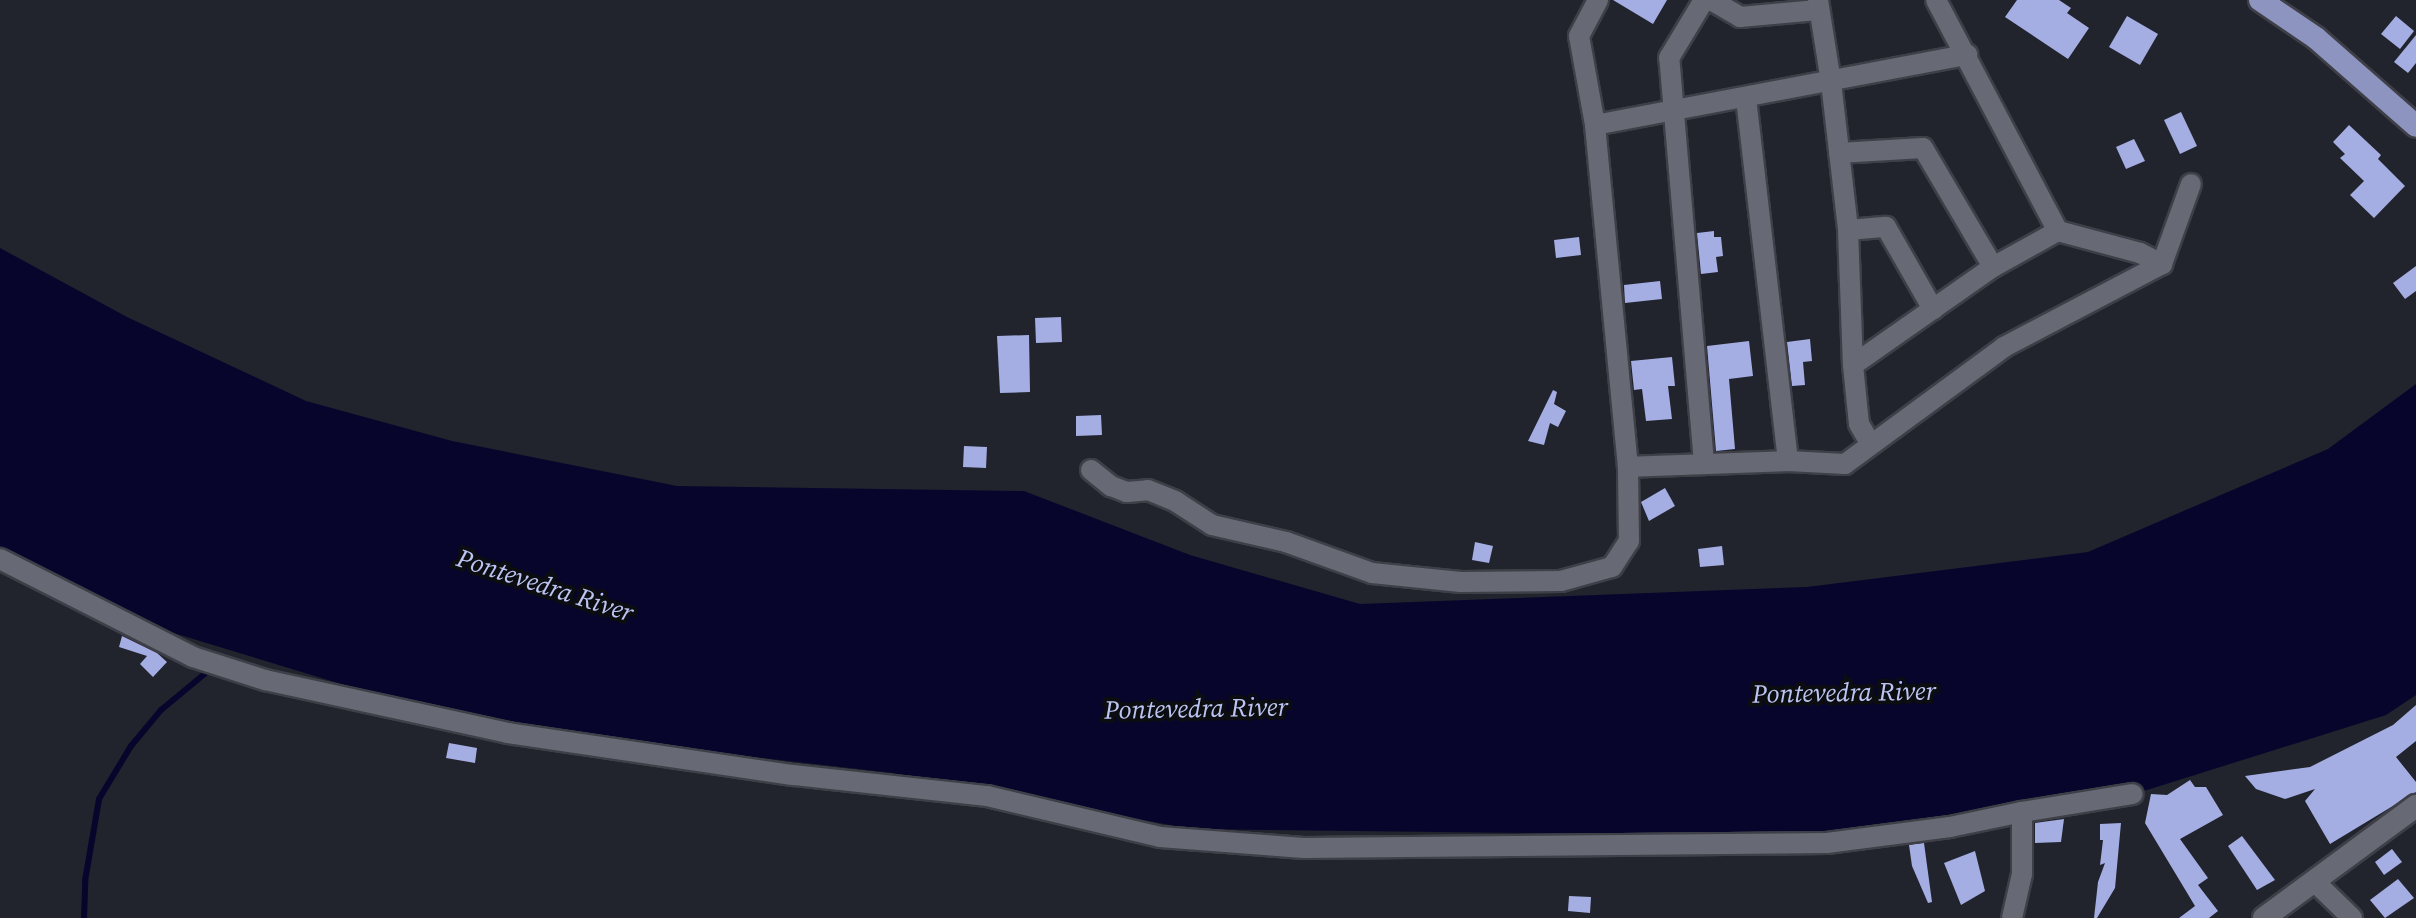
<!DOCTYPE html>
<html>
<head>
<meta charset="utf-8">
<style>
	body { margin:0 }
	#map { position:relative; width:2416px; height:918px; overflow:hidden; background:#21232d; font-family:"Source Serif 4",serif }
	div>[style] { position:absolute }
	.water>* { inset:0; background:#07052c }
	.stream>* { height:6px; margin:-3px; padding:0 3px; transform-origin:3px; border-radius:3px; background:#07052c }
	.building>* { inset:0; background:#a4aee3 }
	.roads { filter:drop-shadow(2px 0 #3e3f47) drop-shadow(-2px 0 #3e3f47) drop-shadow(0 2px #3e3f47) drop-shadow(0 -2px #3e3f47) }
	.minor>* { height:20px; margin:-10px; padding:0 10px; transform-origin:10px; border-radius:10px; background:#676974 }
	.secondary>* { height:22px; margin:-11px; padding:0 11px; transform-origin:11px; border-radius:11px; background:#676974 }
	.primary>* { height:22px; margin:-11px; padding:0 11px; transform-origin:11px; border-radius:11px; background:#8d94c0 }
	span { translate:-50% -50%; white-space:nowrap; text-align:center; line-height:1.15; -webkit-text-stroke:8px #0c0d11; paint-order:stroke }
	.water-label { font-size:26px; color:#bcc5f2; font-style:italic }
</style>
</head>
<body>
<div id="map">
	<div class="water">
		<div style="clip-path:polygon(0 248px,127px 317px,306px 401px,452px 441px,677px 486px,1024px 491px,1190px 555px,1360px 604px,1807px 587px,2088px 552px,2328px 449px,2416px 384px,2416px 695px,2386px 715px,2147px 790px,1926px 827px,1844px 837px,1191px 829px,893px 773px,649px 745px,407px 704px,157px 628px,0 546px)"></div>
	</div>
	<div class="stream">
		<div style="left:84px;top:918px;width:37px;rotate:-88deg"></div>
		<div style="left:85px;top:881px;width:83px;rotate:-80.3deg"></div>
		<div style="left:99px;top:799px;width:62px;rotate:-58.9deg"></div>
		<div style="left:131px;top:746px;width:47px;rotate:-50.2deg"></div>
		<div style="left:161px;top:710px;width:67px;rotate:-39.6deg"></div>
	</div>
	<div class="building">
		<div style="clip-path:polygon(1613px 0,1667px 0,1653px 24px)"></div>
		<div style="clip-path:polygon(2017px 0,2059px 0,2071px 8px,2067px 13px,2089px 28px,2068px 59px,2005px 17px)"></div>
		<div style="clip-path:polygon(2127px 16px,2158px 34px,2140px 65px,2109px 47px)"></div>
		<div style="clip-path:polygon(2396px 16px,2414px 31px,2400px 49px,2381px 34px)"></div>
		<div style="clip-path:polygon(2416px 35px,2416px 63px,2408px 73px,2394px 62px)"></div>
		<div style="clip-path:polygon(2181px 112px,2197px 146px,2180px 154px,2164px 120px)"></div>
		<div style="clip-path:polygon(2349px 125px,2381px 155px,2378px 159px,2405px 186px,2374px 218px,2350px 195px,2364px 181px,2340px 158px,2345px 154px,2333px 142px)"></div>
		<div style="clip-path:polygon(2134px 139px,2145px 161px,2126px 169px,2116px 147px)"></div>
		<div style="clip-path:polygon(1714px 231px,1714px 237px,1721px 237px,1723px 256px,1716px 257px,1718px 272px,1701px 274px,1697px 233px)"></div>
		<div style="clip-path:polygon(1579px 237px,1581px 255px,1556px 258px,1554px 240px)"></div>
		<div style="clip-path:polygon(2416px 266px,2416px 291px,2405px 299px,2393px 283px)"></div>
		<div style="clip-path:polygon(1660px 281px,1662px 299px,1625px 303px,1624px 285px)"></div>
		<div style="clip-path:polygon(1061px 317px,1062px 342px,1036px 343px,1035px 318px)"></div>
		<div style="clip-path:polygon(1029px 335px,1030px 392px,1000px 393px,997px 336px)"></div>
		<div style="clip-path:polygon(1810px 339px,1812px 361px,1803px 362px,1805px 385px,1792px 386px,1787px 342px)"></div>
		<div style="clip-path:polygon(1749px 341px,1753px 376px,1729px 379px,1735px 449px,1716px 451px,1707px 346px)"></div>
		<div style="clip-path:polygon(1672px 357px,1675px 386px,1668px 386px,1672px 419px,1646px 421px,1642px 389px,1634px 390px,1631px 361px)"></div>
		<div style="clip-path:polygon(1553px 390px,1557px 392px,1554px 404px,1566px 411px,1558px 427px,1550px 423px,1544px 445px,1528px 441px)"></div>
		<div style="clip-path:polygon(1101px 415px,1102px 435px,1076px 436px,1076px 416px)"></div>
		<div style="clip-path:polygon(964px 446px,987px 447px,986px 468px,963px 467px)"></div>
		<div style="clip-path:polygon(1665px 488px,1675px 506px,1649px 521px,1641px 502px)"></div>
		<div style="clip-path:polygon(1475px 542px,1493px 546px,1489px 563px,1472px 560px)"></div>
		<div style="clip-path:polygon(1722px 546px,1724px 565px,1700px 567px,1698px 549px)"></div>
		<div style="clip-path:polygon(122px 636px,157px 653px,167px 662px,153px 677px,140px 664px,147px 656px,119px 647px)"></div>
		<div style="clip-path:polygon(2416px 705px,2416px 741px,2396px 757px,2416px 782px,2416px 792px,2330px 844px,2305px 801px,2315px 789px,2285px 799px,2256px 789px,2245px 776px,2310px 767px,2393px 725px)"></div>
		<div style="clip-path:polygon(449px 743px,477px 748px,475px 763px,446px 758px)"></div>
		<div style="clip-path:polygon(2190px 780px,2195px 787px,2206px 787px,2223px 815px,2180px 839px,2208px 878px,2198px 885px,2218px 911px,2209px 918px,2179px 918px,2195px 906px,2145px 823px,2151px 794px,2167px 795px)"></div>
		<div style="clip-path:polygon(2064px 819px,2061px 842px,2035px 843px,2035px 823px)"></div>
		<div style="clip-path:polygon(2121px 823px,2115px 888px,2097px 918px,2094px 918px,2098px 882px,2105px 863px,2100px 865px,2103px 840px,2100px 840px,2100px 824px)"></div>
		<div style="clip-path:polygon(2242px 836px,2275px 880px,2257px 890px,2228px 846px)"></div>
		<div style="clip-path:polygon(1924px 843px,1932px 902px,1928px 903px,1912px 866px,1909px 845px)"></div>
		<div style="clip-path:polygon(2392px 849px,2402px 862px,2384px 875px,2375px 862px)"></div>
		<div style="clip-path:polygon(1975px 851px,1985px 891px,1961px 905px,1944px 863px)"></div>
		<div style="clip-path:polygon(2398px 879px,2414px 898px,2385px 918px,2370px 900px)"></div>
		<div style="clip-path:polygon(1569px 896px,1591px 897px,1590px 913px,1568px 911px)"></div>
	</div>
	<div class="roads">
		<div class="minor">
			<div style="left:1598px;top:0;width:41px;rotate:117.8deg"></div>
			<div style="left:1579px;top:36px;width:90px;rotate:79.8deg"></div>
			<div style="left:1595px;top:125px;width:344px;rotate:84.5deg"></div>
			<div style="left:1628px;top:467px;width:160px;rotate:-2.1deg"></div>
			<div style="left:1788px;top:461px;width:365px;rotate:-96.6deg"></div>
			<div style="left:1711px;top:0;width:34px;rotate:30deg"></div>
			<div style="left:1740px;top:17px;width:78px;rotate:-5.1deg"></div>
			<div style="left:1818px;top:0;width:83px;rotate:81deg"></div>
			<div style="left:1831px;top:82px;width:149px;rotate:83.4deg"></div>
			<div style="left:1848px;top:230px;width:135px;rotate:87.9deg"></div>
			<div style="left:1853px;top:365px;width:59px;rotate:84.2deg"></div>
			<div style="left:1859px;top:424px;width:22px;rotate:60deg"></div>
			<div style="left:1936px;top:0;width:261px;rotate:62.2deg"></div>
			<div style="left:1595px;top:125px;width:379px;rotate:-10.7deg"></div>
			<div style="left:1839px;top:153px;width:84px;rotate:-3.4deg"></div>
			<div style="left:1923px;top:148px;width:138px;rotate:59.5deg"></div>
			<div style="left:1848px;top:230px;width:38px;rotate:-5deg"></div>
			<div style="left:1886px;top:227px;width:95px;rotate:60.2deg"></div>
			<div style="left:1853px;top:365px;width:171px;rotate:-35deg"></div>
			<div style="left:1993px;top:267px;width:74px;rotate:-29deg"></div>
			<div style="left:2058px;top:231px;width:85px;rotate:15deg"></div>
			<div style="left:2140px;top:253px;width:25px;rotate:27deg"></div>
			<div style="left:1788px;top:461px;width:57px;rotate:3deg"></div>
			<div style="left:1845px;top:464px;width:197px;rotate:-36.3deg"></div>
			<div style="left:2004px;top:347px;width:178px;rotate:-27.7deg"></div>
			<div style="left:2162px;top:264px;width:85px;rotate:-70.1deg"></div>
			<div style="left:1704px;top:463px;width:407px;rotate:-94.9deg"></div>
			<div style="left:1669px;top:58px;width:68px;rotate:-58.9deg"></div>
			<div style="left:1091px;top:470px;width:26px;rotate:39deg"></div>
			<div style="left:1111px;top:486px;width:17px;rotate:21deg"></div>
			<div style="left:1127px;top:492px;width:21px;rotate:-5deg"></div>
			<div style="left:1148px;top:490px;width:29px;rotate:22deg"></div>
			<div style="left:1175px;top:501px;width:44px;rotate:33deg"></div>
			<div style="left:1212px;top:525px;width:76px;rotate:12.9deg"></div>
			<div style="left:1286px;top:542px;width:91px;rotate:19.8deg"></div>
			<div style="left:1372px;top:573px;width:89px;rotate:5.8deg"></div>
			<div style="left:1461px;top:582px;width:100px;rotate:-0.6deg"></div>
			<div style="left:1561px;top:581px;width:53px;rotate:-15.4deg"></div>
			<div style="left:1612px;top:567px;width:31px;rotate:-57deg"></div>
			<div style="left:1629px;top:541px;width:74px;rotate:-90.8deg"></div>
			<div style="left:0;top:559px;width:216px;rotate:26.9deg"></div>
			<div style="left:193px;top:657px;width:76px;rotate:17.7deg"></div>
			<div style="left:265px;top:680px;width:249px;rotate:12.3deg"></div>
			<div style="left:508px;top:733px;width:288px;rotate:8.4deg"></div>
			<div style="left:793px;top:775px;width:195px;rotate:6.2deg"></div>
			<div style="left:987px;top:796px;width:178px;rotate:13.3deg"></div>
			<div style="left:1160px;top:837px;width:144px;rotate:4.4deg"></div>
			<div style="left:1304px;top:848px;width:523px;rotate:-0.55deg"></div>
			<div style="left:1827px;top:843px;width:124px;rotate:-7.4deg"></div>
			<div style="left:1950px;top:827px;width:74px;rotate:-11.8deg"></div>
			<div style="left:2022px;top:812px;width:62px;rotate:90deg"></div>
			<div style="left:2022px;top:874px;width:45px;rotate:102.8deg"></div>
			<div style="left:2022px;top:812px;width:112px;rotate:-9.2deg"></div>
			<div style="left:2314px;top:881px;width:53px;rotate:44.2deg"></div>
		</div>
		<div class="secondary">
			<div style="left:2264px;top:918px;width:189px;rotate:-36.4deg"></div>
		</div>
		<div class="primary">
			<div style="left:2260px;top:0;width:68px;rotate:34.2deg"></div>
			<div style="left:2316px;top:38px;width:133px;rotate:41.3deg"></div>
		</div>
	</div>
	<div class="water-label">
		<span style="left:545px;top:586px;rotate:18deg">Pontevedra River</span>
		<span style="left:1844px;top:693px;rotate:-1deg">Pontevedra River</span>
		<span style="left:1196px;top:709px;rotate:-1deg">Pontevedra River</span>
	</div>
</div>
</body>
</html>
